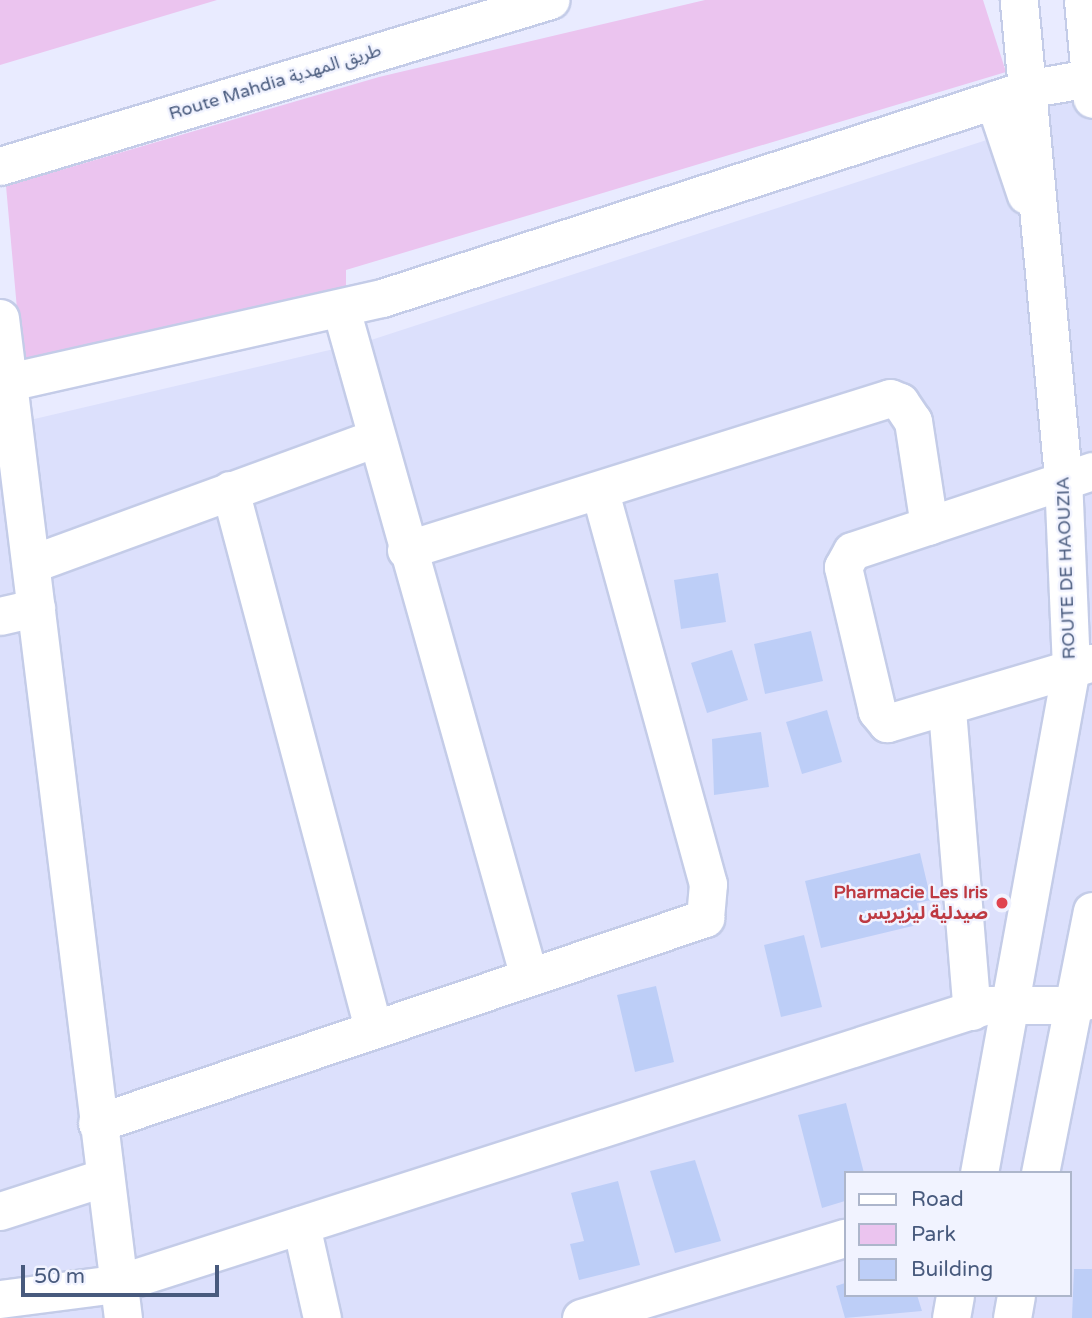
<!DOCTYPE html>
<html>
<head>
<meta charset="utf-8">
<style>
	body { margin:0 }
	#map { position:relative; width:1092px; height:1318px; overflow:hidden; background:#e9ebff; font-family:"Varela Round","Noto Sans Arabic",sans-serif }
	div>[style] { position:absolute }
	.residential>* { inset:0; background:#dce0fc }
	.green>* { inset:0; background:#ebc4ef }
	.building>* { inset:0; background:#bdcef7 }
	.roads { filter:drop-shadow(2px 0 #c4cce8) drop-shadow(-2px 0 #c4cce8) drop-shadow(0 2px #c4cce8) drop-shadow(0 -2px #c4cce8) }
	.minor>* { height:37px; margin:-18.5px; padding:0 18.5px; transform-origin:18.5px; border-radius:18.5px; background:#fff }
	.dots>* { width:19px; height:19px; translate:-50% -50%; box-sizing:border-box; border:4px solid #f1f3ff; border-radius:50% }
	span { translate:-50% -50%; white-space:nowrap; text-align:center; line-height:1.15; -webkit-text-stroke:5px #f1f3ff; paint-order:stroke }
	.street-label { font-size:18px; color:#485a7d }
	.health-label { font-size:18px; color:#be3a42; font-weight:700 }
	.right { translate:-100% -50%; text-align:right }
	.legend { position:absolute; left:844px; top:1171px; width:228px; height:126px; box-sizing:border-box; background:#f1f3ff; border:2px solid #adb6cb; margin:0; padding:9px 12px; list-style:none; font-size:21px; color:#485a7d }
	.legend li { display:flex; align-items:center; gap:14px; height:35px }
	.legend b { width:35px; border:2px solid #adb6cb }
	.scale { position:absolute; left:21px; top:1265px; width:198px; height:32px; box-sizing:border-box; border:4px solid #485a7d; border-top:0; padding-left:9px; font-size:21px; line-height:24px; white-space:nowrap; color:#485a7d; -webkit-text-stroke:5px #f1f3ff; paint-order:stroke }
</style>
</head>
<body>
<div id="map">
	<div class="residential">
		<div style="clip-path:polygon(evenodd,1092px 40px,1092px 1318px,0 1318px,0 427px,368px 341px,1002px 135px,1092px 40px,845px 1173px,1069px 1173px,1069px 1295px,845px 1295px,845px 1173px)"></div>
	</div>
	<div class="green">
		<div style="clip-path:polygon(0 0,217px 0,0 65px)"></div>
		<div style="clip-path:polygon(705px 0,983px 0,1006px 72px,346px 270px,346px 296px,22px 365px,6px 186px,379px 77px)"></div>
	</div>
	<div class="building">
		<div style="clip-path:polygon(718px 573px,726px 622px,681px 629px,674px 580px)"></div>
		<div style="clip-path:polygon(811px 631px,823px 681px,765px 694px,754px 644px)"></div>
		<div style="clip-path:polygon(732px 650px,748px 700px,707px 713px,691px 663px)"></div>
		<div style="clip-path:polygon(827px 710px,842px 762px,802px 774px,786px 722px)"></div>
		<div style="clip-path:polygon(761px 732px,769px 787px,714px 795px,712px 739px)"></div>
		<div style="clip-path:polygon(920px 853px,931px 900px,917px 903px,921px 924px,821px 948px,805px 881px)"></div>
		<div style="clip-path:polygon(804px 935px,822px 1007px,781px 1017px,764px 945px)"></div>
		<div style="clip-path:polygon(656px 986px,674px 1062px,635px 1072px,617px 995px)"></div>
		<div style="clip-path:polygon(846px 1103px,864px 1173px,845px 1173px,845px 1201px,822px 1208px,798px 1115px)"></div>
		<div style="clip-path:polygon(695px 1160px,721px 1241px,675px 1253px,650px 1171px)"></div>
		<div style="clip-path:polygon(618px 1181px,640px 1265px,579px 1280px,570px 1244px,584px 1241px,571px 1193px)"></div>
		<div style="clip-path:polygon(1074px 1269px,1092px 1269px,1092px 1318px,1072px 1318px)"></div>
		<div style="clip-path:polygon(845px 1283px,845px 1295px,917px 1295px,922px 1311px,845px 1318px,836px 1286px)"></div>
	</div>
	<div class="roads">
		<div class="minor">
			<div style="left:1083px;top:0;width:99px;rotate:84.8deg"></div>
			<div style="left:994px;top:100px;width:100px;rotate:71.4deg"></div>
			<div style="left:0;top:166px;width:575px;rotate:-16.79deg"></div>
			<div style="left:341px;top:309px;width:694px;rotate:74.28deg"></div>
			<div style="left:0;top:318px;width:1008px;rotate:82.99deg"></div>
			<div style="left:0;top:384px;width:392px;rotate:-12.7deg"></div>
			<div style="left:382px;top:298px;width:682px;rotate:-17.93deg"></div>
			<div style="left:1031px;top:88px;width:60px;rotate:-9.6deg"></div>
			<div style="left:230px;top:490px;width:557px;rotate:75.11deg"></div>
			<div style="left:406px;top:550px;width:507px;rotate:-17.43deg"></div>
			<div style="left:890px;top:398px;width:11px;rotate:22deg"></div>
			<div style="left:900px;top:402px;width:23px;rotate:56deg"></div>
			<div style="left:913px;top:421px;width:106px;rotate:81.3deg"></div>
			<div style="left:31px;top:564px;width:366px;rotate:-20.1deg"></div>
			<div style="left:0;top:616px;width:37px;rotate:-13deg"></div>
			<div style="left:1090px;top:663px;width:212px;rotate:163.5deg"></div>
			<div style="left:887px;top:723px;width:16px;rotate:-130deg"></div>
			<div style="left:877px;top:711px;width:148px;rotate:-103.3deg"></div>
			<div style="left:843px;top:567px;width:18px;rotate:-61deg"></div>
			<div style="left:852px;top:551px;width:253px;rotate:-18.4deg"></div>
			<div style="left:947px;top:710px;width:302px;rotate:85.3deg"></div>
			<div style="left:97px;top:1123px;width:642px;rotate:-18.63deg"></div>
			<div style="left:705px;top:918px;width:34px;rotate:-85deg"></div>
			<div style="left:708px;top:884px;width:408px;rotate:-105.4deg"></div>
			<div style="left:979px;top:1173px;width:513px;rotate:-79.68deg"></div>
			<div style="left:1071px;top:668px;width:191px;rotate:-92.4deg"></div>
			<div style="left:1063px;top:477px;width:479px;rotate:-95.3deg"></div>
			<div style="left:1040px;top:1173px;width:267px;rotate:-78.8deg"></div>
			<div style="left:0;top:1211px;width:107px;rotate:-17.9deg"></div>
			<div style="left:301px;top:1225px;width:95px;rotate:77.3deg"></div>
			<div style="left:0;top:1299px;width:117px;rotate:-7.4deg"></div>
			<div style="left:116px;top:1284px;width:915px;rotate:-17.76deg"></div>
			<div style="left:987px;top:1005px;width:85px"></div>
			<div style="left:1072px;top:1005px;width:21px;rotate:-17deg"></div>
			<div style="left:581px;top:1318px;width:276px;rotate:-16.9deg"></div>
			<div style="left:951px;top:1318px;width:23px;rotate:-80deg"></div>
			<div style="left:1012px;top:1318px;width:23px;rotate:-80deg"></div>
		</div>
	</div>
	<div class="dots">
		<div style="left:1002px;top:903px;background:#e0444e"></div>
	</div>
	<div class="street-label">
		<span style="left:275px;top:82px;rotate:-17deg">Route Mahdia طريق المهدية</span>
		<span style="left:1066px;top:568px;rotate:-92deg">ROUTE DE HAOUZIA</span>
	</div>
	<div class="health-label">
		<span class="right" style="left:988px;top:903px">Pharmacie Les Iris<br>صيدلية ليزيريس</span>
	</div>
	<ul class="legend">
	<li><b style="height:9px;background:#fff"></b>Road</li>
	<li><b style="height:19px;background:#ebc4ef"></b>Park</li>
	<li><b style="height:19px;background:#bdcef7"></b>Building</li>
	</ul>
	<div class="scale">50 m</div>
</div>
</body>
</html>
